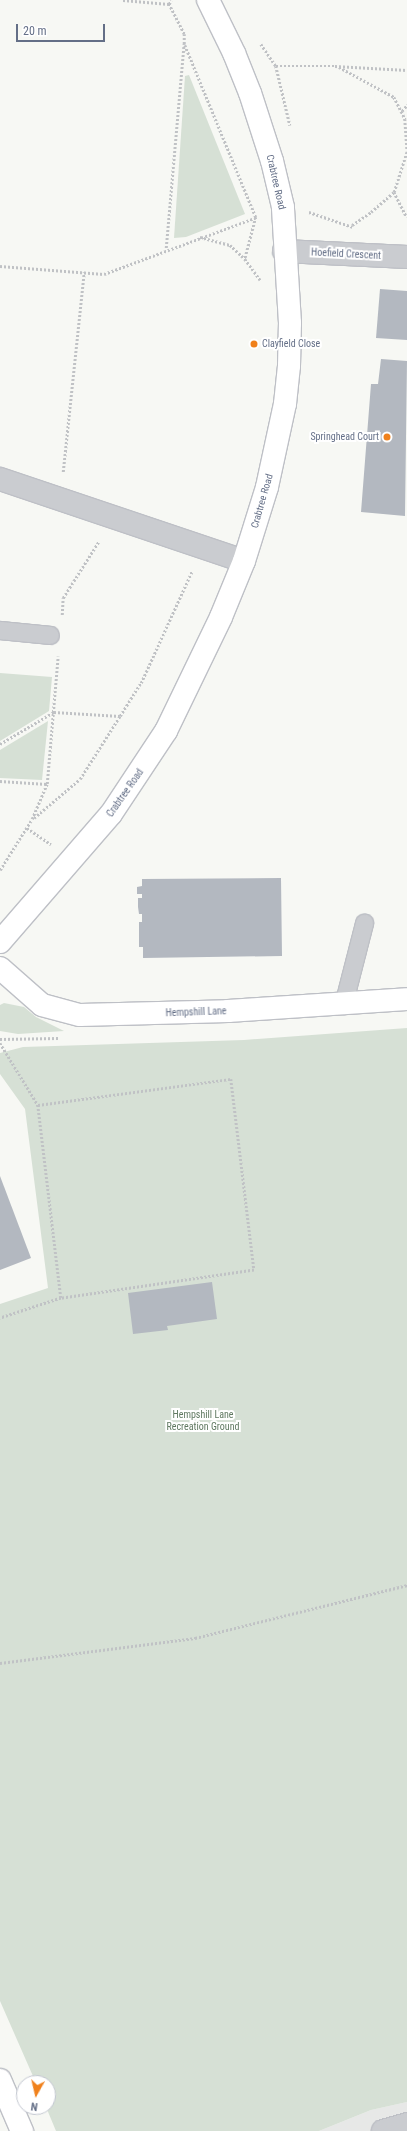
<!DOCTYPE html>
<html>
<head>
<meta charset="utf-8">
<style>
	body { margin:0 }
	#map { position:relative; width:407px; height:2131px; overflow:hidden; background:#f7f8f4; font-family:"Roboto Condensed",sans-serif }
	div>[style] { position:absolute }
	.built>* { inset:0; background:#e7e8e7 }
	.green>* { inset:0; background:#d6e0d5 }
	.building>* { inset:0; background:#b3b8c0 }
	.path>* { height:2.5px; margin-top:-1.25px; transform-origin:0; background:repeating-linear-gradient(90deg,#c0c2c5 0 2px,transparent 0 4px) }
	.roads { filter:drop-shadow(1px 0 #bec0c6) drop-shadow(-1px 0 #bec0c6) drop-shadow(0 1px #bec0c6) drop-shadow(0 -1px #bec0c6) }
	.lane>* { height:17px; margin:-8.5px; padding:0 8.5px; transform-origin:8.5px; border-radius:8.5px; background:#caccd0 }
	.street>* { height:22px; margin:-11px; padding:0 11px; transform-origin:11px; border-radius:11px; background:#caccd0 }
	.secondary>* { height:22px; margin:-11px; padding:0 11px; transform-origin:11px; border-radius:11px; background:#fff }
	.dots>* { width:11px; height:11px; translate:-50% -50%; box-sizing:border-box; border:2px solid #fff; border-radius:50% }
	span { translate:-50% -50%; white-space:nowrap; text-align:center; line-height:1.15; -webkit-text-stroke:4px #fff; paint-order:stroke }
	.street-label { font-size:10px; color:#646f87 }
	.poi-label { font-size:10px; color:#646f87 }
	.left { translate:0 -50%; text-align:left }
	.right { translate:-100% -50%; text-align:right }
	.park-label { font-size:10px; color:#607961 }
	.north { position:absolute; left:16px; top:2075px; width:40px; height:40px; box-sizing:border-box; background:#fff; border:1px solid #c1c5cf; border-radius:50%; rotate:188deg; font-size:11px; font-weight:700; line-height:16px; text-align:center; color:#646f87 }
	.north::after { content:''; display:block; margin:auto; width:14px; height:18px; background:#f0811c; clip-path:polygon(50% 0,100% 100%,50% 72%,0 100%) }
	.scale { position:absolute; left:16px; top:24px; width:89px; height:18px; box-sizing:border-box; border:2px solid #646f87; border-top:0; padding-left:5px; font-size:12px; line-height:14px; white-space:nowrap; color:#646f87; -webkit-text-stroke:3px #fff; paint-order:stroke }
</style>
</head>
<body>
<div id="map">
	<div class="built">
		<div style="clip-path:polygon(407px 2102px,407px 2131px,319px 2131px,371px 2110px)"></div>
	</div>
	<div class="green">
		<div style="clip-path:polygon(189px 75px,245px 214px,186px 237px,174px 238px,185px 76px)"></div>
		<div style="clip-path:polygon(0 673px,52px 677px,49px 711px,0 741px)"></div>
		<div style="clip-path:polygon(48px 721px,42px 780px,0 778px,0 750px)"></div>
		<div style="clip-path:polygon(4px 1003px,24px 1007px,36px 1017px,64px 1031px,18px 1034px,0 1031px,0 1005px)"></div>
		<div style="clip-path:polygon(407px 1028px,407px 2102px,371px 2110px,319px 2131px,56px 2131px,46px 2107px,48px 2083px,36px 2083px,0 2001px,0 1304px,48px 1288px,25px 1109px,0 1074px,0 1053px,23px 1047px,244px 1040px)"></div>
	</div>
	<div class="building">
		<div style="clip-path:polygon(380px 289px,407px 291px,407px 340px,376px 338px)"></div>
		<div style="clip-path:polygon(381px 359px,407px 361px,405px 516px,361px 512px,371px 384px,378px 384px)"></div>
		<div style="clip-path:polygon(281px 878px,282px 956px,143px 958px,143px 947px,139px 947px,139px 922px,142px 922px,142px 914px,139px 914px,138px 907px,138px 898px,142px 898px,142px 894px,137px 894px,137px 887px,142px 886px,142px 879px)"></div>
		<div style="clip-path:polygon(0 1176px,31px 1258px,0 1270px)"></div>
		<div style="clip-path:polygon(212px 1282px,217px 1319px,167px 1326px,168px 1330px,133px 1334px,128px 1293px)"></div>
	</div>
	<div class="path">
		<div style="left:123px;top:0;width:46px;rotate:5deg"></div>
		<div style="left:169px;top:4px;width:4px;rotate:-63deg"></div>
		<div style="left:261px;top:44px;width:27px;rotate:56deg"></div>
		<div style="left:276px;top:66px;width:61px;rotate:76.7deg"></div>
		<div style="left:185px;top:45px;width:186px;rotate:67.6deg"></div>
		<div style="left:256px;top:217px;width:43px;rotate:104.7deg"></div>
		<div style="left:276px;top:66px;width:59px"></div>
		<div style="left:335px;top:66px;width:72px;rotate:3.2deg"></div>
		<div style="left:339px;top:67px;width:63px;rotate:28.6deg"></div>
		<div style="left:394px;top:97px;width:25px;rotate:63deg"></div>
		<div style="left:405px;top:119px;width:32px;rotate:86deg"></div>
		<div style="left:402px;top:111px;width:8px;rotate:-50deg"></div>
		<div style="left:394px;top:192px;width:28px;rotate:63deg"></div>
		<div style="left:309px;top:212px;width:46px;rotate:18.8deg"></div>
		<div style="left:352px;top:225px;width:23px;rotate:-34deg"></div>
		<div style="left:371px;top:212px;width:30px;rotate:-41deg"></div>
		<div style="left:394px;top:192px;width:43px;rotate:-72.4deg"></div>
		<div style="left:200px;top:237px;width:31px;rotate:15deg"></div>
		<div style="left:230px;top:245px;width:21px;rotate:43deg"></div>
		<div style="left:245px;top:259px;width:26px;rotate:54deg"></div>
		<div style="left:166px;top:248px;width:205px;rotate:-85deg"></div>
		<div style="left:184px;top:44px;width:10px;rotate:-90deg"></div>
		<div style="left:184px;top:34px;width:34px;rotate:-117deg"></div>
		<div style="left:0;top:266px;width:104px;rotate:4.4deg"></div>
		<div style="left:104px;top:274px;width:163px;rotate:-20.4deg"></div>
		<div style="left:63px;top:472px;width:201px;rotate:-84deg"></div>
		<div style="left:62px;top:615px;width:17px;rotate:-87deg"></div>
		<div style="left:63px;top:598px;width:67px;rotate:-57.7deg"></div>
		<div style="left:0;top:744px;width:63px;rotate:-30.7deg"></div>
		<div style="left:54px;top:712px;width:66px;rotate:3.5deg"></div>
		<div style="left:0;top:781px;width:47px;rotate:3.7deg"></div>
		<div style="left:34px;top:818px;width:60px;rotate:-40.3deg"></div>
		<div style="left:80px;top:779px;width:75px;rotate:-57.6deg"></div>
		<div style="left:120px;top:716px;width:39px;rotate:-58deg"></div>
		<div style="left:141px;top:683px;width:123px;rotate:-65.5deg"></div>
		<div style="left:27px;top:828px;width:29px;rotate:34deg"></div>
		<div style="left:0;top:870px;width:60px;rotate:-57.9deg"></div>
		<div style="left:32px;top:819px;width:38px;rotate:-67deg"></div>
		<div style="left:47px;top:784px;width:128px;rotate:-85.1deg"></div>
		<div style="left:0;top:1039px;width:59px;rotate:-1deg"></div>
		<div style="left:0;top:1043px;width:73px;rotate:58.5deg"></div>
		<div style="left:38px;top:1105px;width:194px;rotate:83.2deg"></div>
		<div style="left:61px;top:1298px;width:64px;rotate:161.8deg"></div>
		<div style="left:38px;top:1105px;width:195px;rotate:-7.7deg"></div>
		<div style="left:231px;top:1079px;width:192px;rotate:83.1deg"></div>
		<div style="left:254px;top:1270px;width:195px;rotate:171.7deg"></div>
		<div style="left:0;top:1663px;width:197px;rotate:-7.3deg"></div>
		<div style="left:195px;top:1638px;width:219px;rotate:-14deg"></div>
	</div>
	<div class="roads">
		<div class="lane">
			<div style="left:0;top:630px;width:50px;rotate:5.7deg"></div>
			<div style="left:343px;top:1005px;width:85px;rotate:-75.6deg"></div>
		</div>
		<div class="street">
			<div style="left:284px;top:251px;width:123px;rotate:2.8deg"></div>
			<div style="left:0;top:479px;width:257px;rotate:18.6deg"></div>
			<div style="left:383px;top:2131px;width:25px;rotate:-16deg"></div>
		</div>
		<div class="secondary">
			<div style="left:0;top:942px;width:169px;rotate:-49.1deg"></div>
			<div style="left:111px;top:814px;width:100px;rotate:-56.5deg"></div>
			<div style="left:166px;top:731px;width:127px;rotate:-64.2deg"></div>
			<div style="left:221px;top:617px;width:61px;rotate:-67.7deg"></div>
			<div style="left:244px;top:561px;width:77px;rotate:-72.7deg"></div>
			<div style="left:267px;top:487px;width:85px;rotate:-77.8deg"></div>
			<div style="left:285px;top:404px;width:38px;rotate:-84deg"></div>
			<div style="left:289px;top:366px;width:43px;rotate:-88.7deg"></div>
			<div style="left:290px;top:323px;width:116px;rotate:-93.5deg"></div>
			<div style="left:283px;top:207px;width:47px;rotate:-103.4deg"></div>
			<div style="left:272px;top:161px;width:71px;rotate:-107.9deg"></div>
			<div style="left:250px;top:93px;width:43px;rotate:-111.8deg"></div>
			<div style="left:234px;top:53px;width:59px;rotate:-116.1deg"></div>
			<div style="left:0;top:968px;width:56px;rotate:41.4deg"></div>
			<div style="left:42px;top:1005px;width:39px;rotate:15deg"></div>
			<div style="left:80px;top:1015px;width:148px;rotate:-1.5deg"></div>
			<div style="left:228px;top:1011px;width:179px;rotate:-3.8deg"></div>
			<div style="left:0;top:2080px;width:56px;rotate:66.7deg"></div>
		</div>
	</div>
	<div class="dots">
		<div style="left:254px;top:344px;background:#f0811c"></div>
		<div style="left:387px;top:437px;background:#f0811c"></div>
	</div>
	<div class="street-label">
		<span style="left:276px;top:182px;rotate:77deg">Crabtree Road</span>
		<span style="left:346px;top:254px;rotate:3deg">Hoefield Crescent</span>
		<span style="left:262px;top:501px;rotate:-74deg">Crabtree Road</span>
		<span style="left:125px;top:793px;rotate:-55deg">Crabtree Road</span>
		<span style="left:196px;top:1012px;rotate:-2deg">Hempshill Lane</span>
	</div>
	<div class="poi-label">
		<span class="left" style="left:262px;top:344px">Clayfield Close</span>
		<span class="right" style="left:379px;top:437px">Springhead Court</span>
	</div>
	<div class="park-label">
		<span style="left:203px;top:1420px">Hempshill Lane<br>Recreation Ground</span>
	</div>
	<div class="north">N</div>
	<div class="scale">20 m</div>
</div>
</body>
</html>
